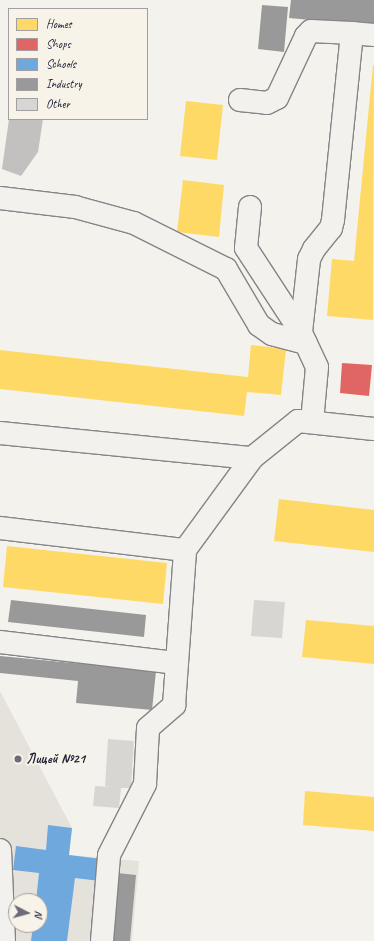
<!DOCTYPE html>
<html>
<head>
<meta charset="utf-8">
<style>
	body { margin:0 }
	#map { position:relative; width:374px; height:941px; overflow:hidden; background:#f4f2ec; font-family:Caveat,sans-serif }
	div>[style] { position:absolute }
	.built>* { inset:0; background:#e5e2dc }
	.water>* { inset:0; background:#c3c0c0 }
	.homes>* { inset:0; background:#ffd966 }
	.shops>* { inset:0; background:#e06666 }
	.schools>* { inset:0; background:#6fa8dc }
	.industry>* { inset:0; background:#999 }
	.building>* { inset:0; background:#d7d6d3 }
	.roads { filter:drop-shadow(1px 0 #858486) drop-shadow(-1px 0 #858486) drop-shadow(0 1px #858486) drop-shadow(0 -1px #858486) }
	.minor>* { height:22px; margin:-11px; padding:0 11px; transform-origin:11px; border-radius:11px; background:#f2f1ed }
	.dots>* { width:11px; height:11px; translate:-50% -50%; box-sizing:border-box; border:2px solid #f7f3e8; border-radius:50% }
	span { translate:-50% -50%; white-space:nowrap; text-align:center; line-height:1.15; -webkit-text-stroke:4px #f7f3e8; paint-order:stroke }
	.poi-label { font-size:14px; color:#22223b; font-weight:700 }
	.left { translate:0 -50%; text-align:left }
	.legend { position:absolute; left:8px; top:8px; width:140px; height:112px; box-sizing:border-box; background:#f7f3e8; border:1px solid #a29fa3; margin:0; padding:5px 7px; list-style:none; font-size:12px; color:#22223b }
	.legend li { display:flex; align-items:center; gap:8px; height:20px }
	.legend b { width:20px; border:1px solid #a29fa3 }
	.north { position:absolute; left:8px; top:893px; width:40px; height:40px; box-sizing:border-box; background:#f7f3e8; border:1px solid #a29fa3; border-radius:50%; rotate:96deg; font-size:11px; font-weight:700; line-height:16px; text-align:center; color:#22223b }
	.north::after { content:''; display:block; margin:auto; width:14px; height:18px; background:#6c6b79; clip-path:polygon(50% 0,100% 100%,50% 72%,0 100%) }
</style>
</head>
<body>
<div id="map">
	<div class="built">
		<div style="clip-path:polygon(evenodd,0 691px,72px 828px,69px 855px,139px 861px,132px 941px,0 941px,0 691px,16px 901px,40px 901px,40px 925px,16px 925px,16px 901px)"></div>
	</div>
	<div class="water">
		<div style="clip-path:polygon(9px 119px,43px 119px,38px 152px,21px 176px,2px 169px)"></div>
	</div>
	<div class="homes">
		<div style="clip-path:polygon(373px 65px,374px 65px,373px 320px,327px 316px,332px 259px,354px 261px)"></div>
		<div style="clip-path:polygon(186px 101px,223px 105px,217px 160px,180px 156px)"></div>
		<div style="clip-path:polygon(183px 180px,224px 185px,219px 237px,177px 232px)"></div>
		<div style="clip-path:polygon(251px 345px,286px 349px,281px 395px,247px 392px,244px 416px,0 389px,0 350px,248px 377px)"></div>
		<div style="clip-path:polygon(279px 499px,374px 510px,374px 552px,274px 541px)"></div>
		<div style="clip-path:polygon(7px 546px,167px 563px,163px 604px,3px 587px)"></div>
		<div style="clip-path:polygon(306px 620px,374px 626px,374px 664px,302px 657px)"></div>
		<div style="clip-path:polygon(305px 791px,374px 797px,374px 831px,303px 825px)"></div>
	</div>
	<div class="shops">
		<div style="clip-path:polygon(342px 363px,372px 365px,369px 396px,340px 393px)"></div>
	</div>
	<div class="schools">
		<div style="clip-path:polygon(48px 825px,72px 828px,69px 855px,102px 859px,100px 881px,75px 878px,67px 941px,31px 941px,33px 925px,40px 925px,40px 901px,36px 901px,39px 873px,13px 870px,16px 846px,46px 850px)"></div>
	</div>
	<div class="industry">
		<div style="clip-path:polygon(291px 0,374px 0,374px 26px,289px 18px)"></div>
		<div style="clip-path:polygon(262px 5px,288px 7px,284px 52px,258px 49px)"></div>
		<div style="clip-path:polygon(11px 600px,146px 615px,144px 637px,8px 622px)"></div>
		<div style="clip-path:polygon(0 656px,156px 671px,152px 710px,76px 703px,78px 681px,0 673px)"></div>
		<div style="clip-path:polygon(117px 873px,136px 875px,130px 941px,110px 941px)"></div>
	</div>
	<div class="building">
		<div style="clip-path:polygon(254px 600px,285px 602px,282px 638px,251px 636px)"></div>
		<div style="clip-path:polygon(108px 739px,134px 741px,131px 788px,121px 788px,119px 808px,93px 806px,95px 786px,112px 787px,105px 786px)"></div>
	</div>
	<div class="roads">
		<div class="minor">
			<div style="left:240px;top:100px;width:27px;rotate:6deg"></div>
			<div style="left:267px;top:103px;width:11px;rotate:-27deg"></div>
			<div style="left:277px;top:98px;width:68px;rotate:-64.9deg"></div>
			<div style="left:306px;top:36px;width:7px;rotate:-45deg"></div>
			<div style="left:311px;top:31px;width:41px;rotate:2.8deg"></div>
			<div style="left:0;top:198px;width:76px;rotate:6.8deg"></div>
			<div style="left:75px;top:207px;width:61px;rotate:15.2deg"></div>
			<div style="left:134px;top:223px;width:103px;rotate:26.6deg"></div>
			<div style="left:226px;top:269px;width:65px;rotate:59.5deg"></div>
			<div style="left:259px;top:325px;width:16px;rotate:35deg"></div>
			<div style="left:272px;top:334px;width:35px;rotate:15deg"></div>
			<div style="left:250px;top:207px;width:41px;rotate:95.6deg"></div>
			<div style="left:246px;top:248px;width:100px;rotate:56.8deg"></div>
			<div style="left:312px;top:422px;width:55px;rotate:-84.8deg"></div>
			<div style="left:317px;top:367px;width:38px;rotate:-115deg"></div>
			<div style="left:301px;top:332px;width:73px;rotate:-83.7deg"></div>
			<div style="left:309px;top:259px;width:11px;rotate:-63deg"></div>
			<div style="left:314px;top:249px;width:27px;rotate:-51deg"></div>
			<div style="left:331px;top:228px;width:8px;rotate:-76deg"></div>
			<div style="left:333px;top:220px;width:188px;rotate:-84.2deg"></div>
			<div style="left:352px;top:33px;width:22px;rotate:5deg"></div>
			<div style="left:0;top:433px;width:253px;rotate:5.7deg"></div>
			<div style="left:252px;top:458px;width:59px;rotate:-38.8deg"></div>
			<div style="left:298px;top:421px;width:76px;rotate:6deg"></div>
			<div style="left:0;top:528px;width:186px;rotate:6.8deg"></div>
			<div style="left:185px;top:550px;width:114px;rotate:-53.9deg"></div>
			<div style="left:0;top:642px;width:178px;rotate:6.8deg"></div>
			<div style="left:0;top:850px;width:91px;rotate:87.5deg"></div>
			<div style="left:102px;top:941px;width:86px;rotate:-85.3deg"></div>
			<div style="left:109px;top:855px;width:80px;rotate:-63.1deg"></div>
			<div style="left:145px;top:784px;width:56px;rotate:-86.9deg"></div>
			<div style="left:148px;top:728px;width:35px;rotate:-41deg"></div>
			<div style="left:174px;top:705px;width:155px;rotate:-85.9deg"></div>
		</div>
	</div>
	<div class="dots">
		<div style="left:18px;top:759px;background:#6c6b79"></div>
	</div>
	<div class="poi-label">
		<span class="left" style="left:26px;top:759px">Лицей №21</span>
	</div>
	<ul class="legend">
	<li><b style="height:11px;background:#ffd966"></b>Homes</li>
	<li><b style="height:11px;background:#e06666"></b>Shops</li>
	<li><b style="height:11px;background:#6fa8dc"></b>Schools</li>
	<li><b style="height:11px;background:#999"></b>Industry</li>
	<li><b style="height:11px;background:#d7d6d3"></b>Other</li>
	</ul>
	<div class="north">N</div>
</div>
</body>
</html>
